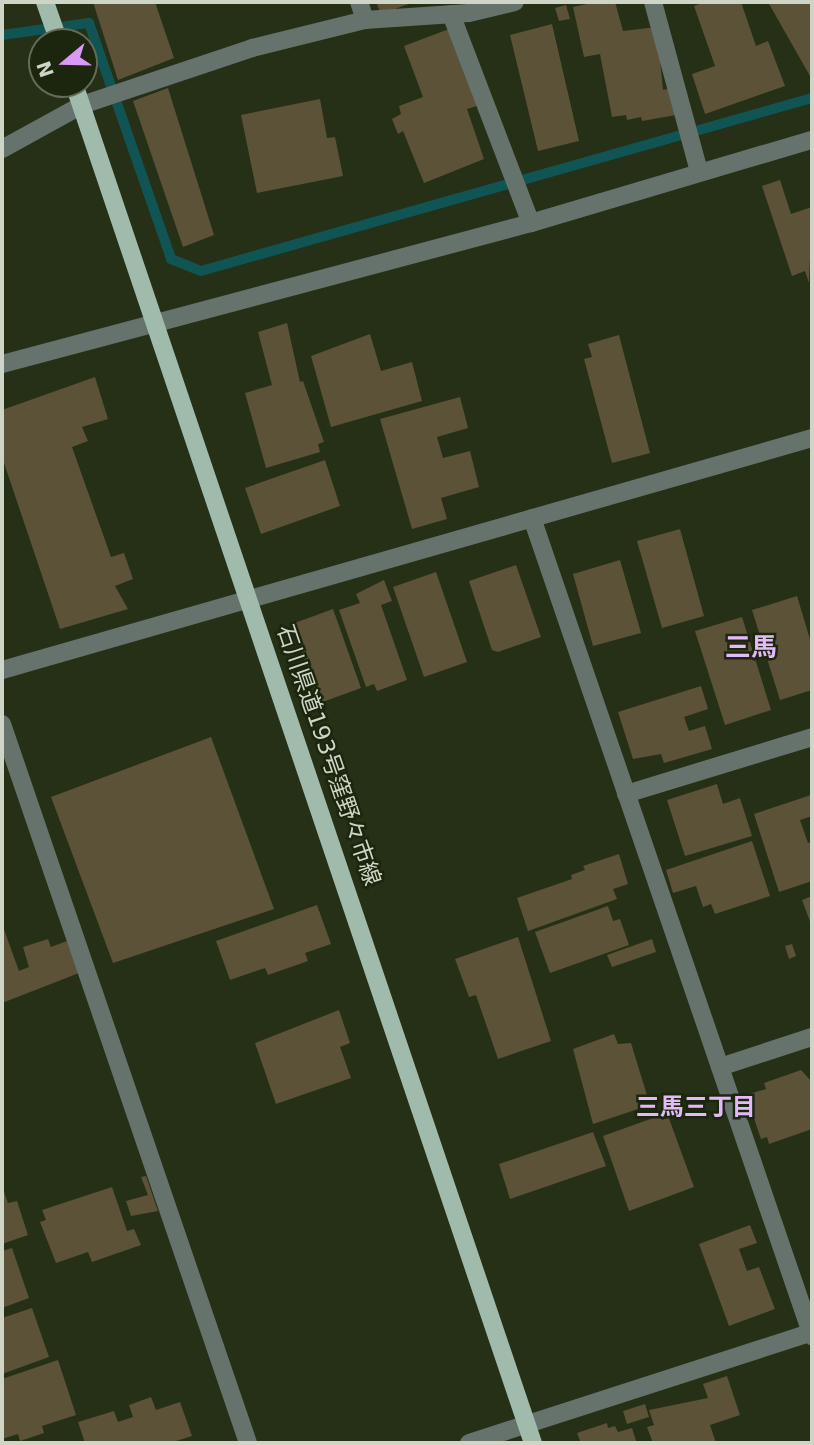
<!DOCTYPE html>
<html>
<head>
<meta charset="utf-8">
<style>
	body { margin:0 }
	#map { position:relative; width:814px; height:1445px; overflow:hidden; background:#263017; font-family:"DejaVu Sans","Noto Sans JP",sans-serif }
	div>[style] { position:absolute }
	.stream>* { height:10px; margin:-5px; padding:0 5px; transform-origin:5px; border-radius:5px; background:#115454 }
	.building>* { inset:0; background:#5b5237 }
	.minor>* { height:18px; margin:-9px; padding:0 9px; transform-origin:9px; border-radius:9px; background:#66736c }
	.major>* { height:18px; margin:-9px; padding:0 9px; transform-origin:9px; border-radius:9px; background:#a0bbac }
	span { translate:-50% -50%; white-space:nowrap; text-align:center; line-height:1.15; -webkit-text-stroke:5px #1c260e; paint-order:stroke }
	.street-label { font-size:23px; color:#ced5c6 }
	.neighbourhood-label { font-size:24px; color:#e4b9fa; font-weight:700 }
	.quarter-label { font-size:26px; color:#e4b9fa; font-weight:700 }
	.frame { position:absolute; inset:0; border:4px solid #ced5c6; pointer-events:none }
	.north { position:absolute; left:28px; top:28px; width:70px; height:70px; box-sizing:border-box; background:#1c260e; border:2px solid #636c58; border-radius:50%; rotate:251deg; font-size:19px; font-weight:700; line-height:28px; text-align:center; color:#ced5c6 }
	.north::after { content:''; display:block; margin:auto; width:24px; height:32px; background:#d99af7; clip-path:polygon(50% 0,100% 100%,50% 72%,0 100%) }
</style>
</head>
<body>
<div id="map">
	<div class="stream">
		<div style="left:2px;top:35px;width:88px;rotate:-7.9deg"></div>
		<div style="left:89px;top:23px;width:250px;rotate:70.8deg"></div>
		<div style="left:171px;top:259px;width:32px;rotate:22deg"></div>
		<div style="left:201px;top:271px;width:635px;rotate:-15.81deg"></div>
	</div>
	<div class="building">
		<div style="clip-path:polygon(93px 2px,155px 2px,174px 58px,118px 80px)"></div>
		<div style="clip-path:polygon(376px 2px,414px 2px,381px 14px)"></div>
		<div style="clip-path:polygon(596px 2px,615px 2px,623px 31px,657px 27px,663px 90px,672px 88px,676px 115px,642px 121px,641px 117px,627px 120px,626px 115px,612px 117px,600px 54px,584px 57px,573px 7px)"></div>
		<div style="clip-path:polygon(705px 2px,741px 2px,756px 46px,768px 41px,785px 86px,705px 114px,692px 74px,715px 66px,694px 6px)"></div>
		<div style="clip-path:polygon(768px 2px,812px 2px,812px 75px,810px 76px)"></div>
		<div style="clip-path:polygon(566px 5px,570px 19px,559px 21px,555px 8px)"></div>
		<div style="clip-path:polygon(552px 24px,579px 141px,538px 151px,510px 35px)"></div>
		<div style="clip-path:polygon(449px 29px,480px 105px,467px 109px,484px 159px,424px 183px,403px 131px,398px 134px,392px 119px,401px 114px,399px 106px,423px 97px,404px 46px)"></div>
		<div style="clip-path:polygon(168px 88px,214px 235px,183px 247px,133px 101px)"></div>
		<div style="clip-path:polygon(320px 99px,327px 138px,335px 137px,343px 176px,257px 193px,241px 115px)"></div>
		<div style="clip-path:polygon(780px 180px,791px 214px,812px 207px,809px 283px,805px 271px,792px 276px,762px 186px)"></div>
		<div style="clip-path:polygon(287px 323px,300px 382px,303px 381px,324px 442px,318px 444px,320px 452px,266px 468px,245px 393px,272px 385px,258px 332px)"></div>
		<div style="clip-path:polygon(370px 334px,381px 371px,412px 362px,422px 401px,331px 427px,311px 356px)"></div>
		<div style="clip-path:polygon(619px 335px,650px 453px,612px 463px,584px 359px,592px 357px,588px 344px)"></div>
		<div style="clip-path:polygon(95px 377px,108px 419px,82px 427px,88px 441px,72px 447px,111px 557px,124px 553px,133px 579px,115px 586px,128px 609px,60px 629px,2px 457px,2px 410px)"></div>
		<div style="clip-path:polygon(460px 397px,468px 428px,437px 437px,443px 458px,470px 451px,479px 487px,441px 498px,447px 519px,412px 529px,380px 419px)"></div>
		<div style="clip-path:polygon(325px 460px,340px 506px,261px 534px,245px 488px)"></div>
		<div style="clip-path:polygon(680px 529px,704px 616px,662px 628px,637px 541px)"></div>
		<div style="clip-path:polygon(620px 560px,641px 633px,593px 646px,573px 574px)"></div>
		<div style="clip-path:polygon(516px 565px,541px 637px,498px 652px,492px 650px,469px 581px)"></div>
		<div style="clip-path:polygon(436px 572px,467px 662px,424px 677px,393px 587px)"></div>
		<div style="clip-path:polygon(384px 580px,392px 601px,381px 605px,407px 680px,377px 691px,374px 684px,366px 687px,339px 610px,360px 603px,356px 594px)"></div>
		<div style="clip-path:polygon(797px 596px,812px 646px,812px 690px,780px 700px,752px 610px)"></div>
		<div style="clip-path:polygon(333px 609px,361px 688px,320px 703px,292px 624px)"></div>
		<div style="clip-path:polygon(742px 617px,771px 710px,725px 725px,695px 631px)"></div>
		<div style="clip-path:polygon(701px 686px,708px 709px,684px 717px,689px 731px,705px 726px,712px 749px,664px 763px,661px 754px,633px 759px,618px 712px)"></div>
		<div style="clip-path:polygon(211px 737px,274px 909px,113px 963px,51px 797px)"></div>
		<div style="clip-path:polygon(717px 784px,723px 804px,740px 798px,752px 836px,685px 856px,667px 800px)"></div>
		<div style="clip-path:polygon(811px 795px,812px 816px,800px 820px,808px 843px,812px 842px,812px 881px,779px 892px,754px 814px)"></div>
		<div style="clip-path:polygon(752px 841px,770px 896px,715px 914px,711px 904px,703px 907px,696px 886px,673px 893px,666px 870px)"></div>
		<div style="clip-path:polygon(619px 854px,628px 884px,613px 889px,617px 899px,528px 931px,517px 898px,572px 879px,571px 875px,585px 870px,583px 866px)"></div>
		<div style="clip-path:polygon(812px 896px,812px 927px,802px 900px)"></div>
		<div style="clip-path:polygon(317px 905px,331px 944px,305px 953px,308px 961px,268px 975px,265px 968px,230px 980px,216px 941px)"></div>
		<div style="clip-path:polygon(608px 906px,613px 921px,620px 919px,629px 945px,550px 973px,535px 932px)"></div>
		<div style="clip-path:polygon(2px 924px,19px 971px,29px 967px,23px 947px,48px 939px,51px 947px,67px 941px,79px 973px,2px 1003px)"></div>
		<div style="clip-path:polygon(518px 937px,551px 1041px,498px 1059px,476px 995px,469px 997px,455px 959px)"></div>
		<div style="clip-path:polygon(652px 939px,656px 952px,612px 967px,607px 955px)"></div>
		<div style="clip-path:polygon(792px 944px,796px 956px,789px 959px,785px 946px)"></div>
		<div style="clip-path:polygon(339px 1010px,350px 1043px,340px 1047px,351px 1078px,276px 1104px,255px 1043px)"></div>
		<div style="clip-path:polygon(614px 1034px,618px 1044px,631px 1043px,650px 1105px,593px 1124px,573px 1049px)"></div>
		<div style="clip-path:polygon(801px 1070px,812px 1082px,812px 1129px,769px 1144px,767px 1137px,761px 1139px,746px 1095px,766px 1089px,764px 1083px)"></div>
		<div style="clip-path:polygon(667px 1113px,694px 1187px,629px 1211px,603px 1136px)"></div>
		<div style="clip-path:polygon(593px 1132px,606px 1166px,510px 1199px,499px 1164px)"></div>
		<div style="clip-path:polygon(146px 1176px,158px 1211px,131px 1216px,126px 1201px,148px 1195px,141px 1177px)"></div>
		<div style="clip-path:polygon(2px 1186px,8px 1203px,17px 1201px,28px 1235px,2px 1244px)"></div>
		<div style="clip-path:polygon(112px 1187px,127px 1231px,134px 1229px,141px 1245px,92px 1262px,88px 1252px,56px 1263px,40px 1222px,46px 1220px,42px 1210px)"></div>
		<div style="clip-path:polygon(750px 1225px,757px 1243px,739px 1249px,747px 1271px,759px 1267px,775px 1309px,729px 1326px,699px 1244px)"></div>
		<div style="clip-path:polygon(12px 1248px,29px 1298px,2px 1308px,2px 1251px)"></div>
		<div style="clip-path:polygon(32px 1308px,49px 1357px,2px 1374px,2px 1318px)"></div>
		<div style="clip-path:polygon(58px 1360px,76px 1415px,42px 1426px,44px 1433px,20px 1441px,18px 1434px,2px 1439px,2px 1379px)"></div>
		<div style="clip-path:polygon(727px 1376px,740px 1415px,710px 1425px,716px 1443px,653px 1443px,647px 1427px,654px 1425px,649px 1410px,708px 1398px,703px 1384px)"></div>
		<div style="clip-path:polygon(151px 1397px,156px 1410px,180px 1402px,192px 1436px,170px 1443px,85px 1443px,78px 1422px,114px 1411px,118px 1422px,133px 1417px,129px 1405px)"></div>
		<div style="clip-path:polygon(645px 1404px,649px 1417px,627px 1424px,623px 1411px)"></div>
		<div style="clip-path:polygon(607px 1423px,608px 1428px,615px 1426px,618px 1432px,632px 1428px,636px 1441px,642px 1443px,581px 1443px,577px 1433px)"></div>
	</div>
	<div class="minor">
		<div style="left:653px;top:2px;width:175px;rotate:74.8deg"></div>
		<div style="left:451px;top:14px;width:224px;rotate:69.1deg"></div>
		<div style="left:365px;top:20px;width:104px;rotate:-3.9deg"></div>
		<div style="left:469px;top:13px;width:47px;rotate:-13.4deg"></div>
		<div style="left:2px;top:149px;width:91px;rotate:-28.8deg"></div>
		<div style="left:82px;top:105px;width:179px;rotate:-18.5deg"></div>
		<div style="left:252px;top:48px;width:116px;rotate:-13.9deg"></div>
		<div style="left:365px;top:20px;width:19px;rotate:-108deg"></div>
		<div style="left:2px;top:364px;width:547px;rotate:-14.92deg"></div>
		<div style="left:531px;top:223px;width:293px;rotate:-16.5deg"></div>
		<div style="left:532px;top:518px;width:865px;rotate:71.1deg"></div>
		<div style="left:2px;top:670px;width:843px;rotate:-15.98deg"></div>
		<div style="left:2px;top:724px;width:760px;rotate:71.11deg"></div>
		<div style="left:626px;top:794px;width:195px;rotate:-17deg"></div>
		<div style="left:720px;top:1067px;width:97px;rotate:-18.1deg"></div>
		<div style="left:469px;top:1443px;width:361px;rotate:-17.9deg"></div>
	</div>
	<div class="major">
		<div style="left:45px;top:2px;width:42px;rotate:70.7deg"></div>
		<div style="left:74px;top:84px;width:1434px;rotate:71.34deg"></div>
	</div>
	<div class="street-label">
		<span style="left:329px;top:755px;rotate:71deg">石川県道193号窪野々市線</span>
	</div>
	<div class="neighbourhood-label">
		<span style="left:696px;top:1108px">三馬三丁目</span>
	</div>
	<div class="quarter-label">
		<span style="left:751px;top:648px">三馬</span>
	</div>
	<div class="frame"></div>
	<div class="north">N</div>
</div>
</body>
</html>
